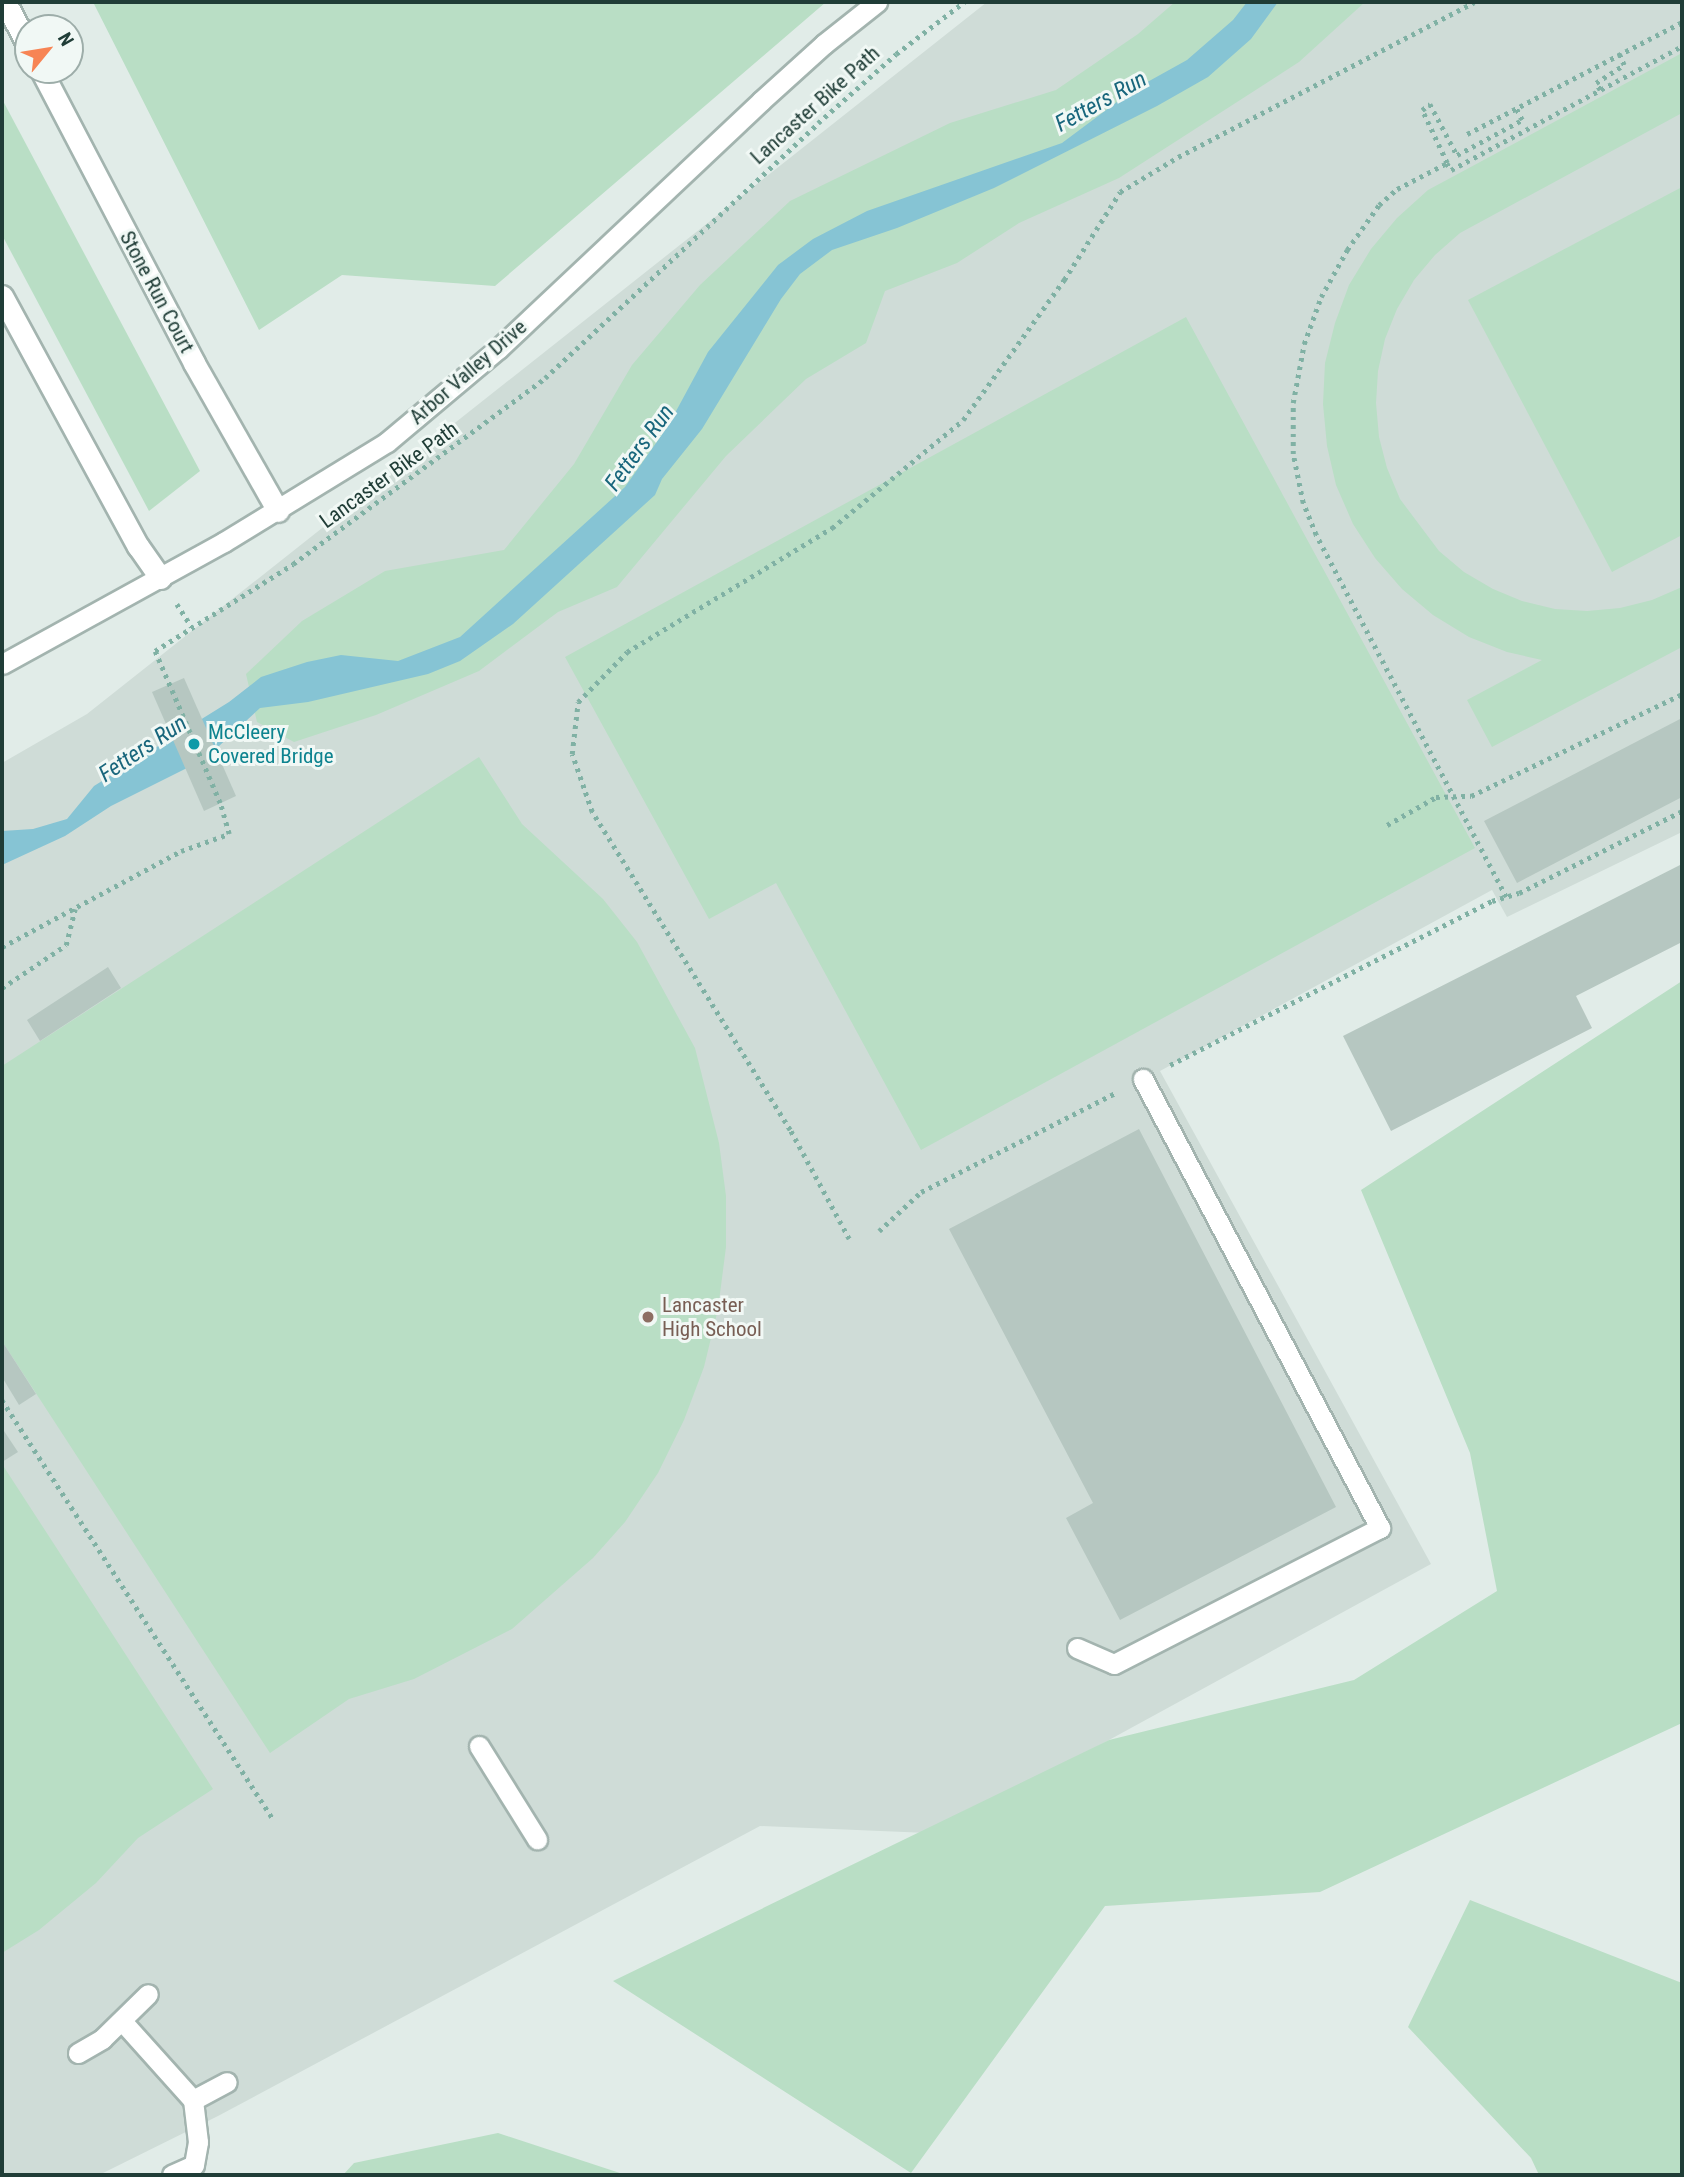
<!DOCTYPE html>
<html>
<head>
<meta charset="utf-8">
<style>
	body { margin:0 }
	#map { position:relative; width:1684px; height:2177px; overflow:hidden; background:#e1ece8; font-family:"Roboto Condensed",sans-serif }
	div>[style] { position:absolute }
	.built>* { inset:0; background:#cfdcd7 }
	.green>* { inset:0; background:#b9dec5 }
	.water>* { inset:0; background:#86c4d4 }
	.building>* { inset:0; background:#b6c7c1 }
	.path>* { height:4.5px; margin-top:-2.25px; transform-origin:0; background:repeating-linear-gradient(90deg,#80b1a4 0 3.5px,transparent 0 8.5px) }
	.roads { filter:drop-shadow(2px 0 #a3b4af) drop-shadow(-2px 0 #a3b4af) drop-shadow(0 2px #a3b4af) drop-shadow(0 -2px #a3b4af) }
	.lane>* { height:19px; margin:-9.5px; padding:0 9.5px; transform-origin:9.5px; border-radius:9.5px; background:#fff }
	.street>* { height:21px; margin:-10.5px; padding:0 10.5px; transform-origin:10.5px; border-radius:10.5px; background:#fff }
	.dots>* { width:19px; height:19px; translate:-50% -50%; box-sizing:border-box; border:4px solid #f1f8f5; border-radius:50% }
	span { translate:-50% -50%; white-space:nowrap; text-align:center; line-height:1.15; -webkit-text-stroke:6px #f1f8f5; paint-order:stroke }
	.street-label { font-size:21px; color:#203d37 }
	.culture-label { font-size:21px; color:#0d838f }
	.left { translate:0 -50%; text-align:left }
	.education-label { font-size:21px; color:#785e54 }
	.water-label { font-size:23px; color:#18667c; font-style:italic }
	.frame { position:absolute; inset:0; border:4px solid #203d37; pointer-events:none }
	.north { position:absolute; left:14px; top:14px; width:70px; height:70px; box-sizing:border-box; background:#f1f8f5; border:2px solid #9dada9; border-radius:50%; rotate:60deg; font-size:19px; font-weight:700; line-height:28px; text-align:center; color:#203d37 }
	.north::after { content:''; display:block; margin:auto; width:24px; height:32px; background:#f78454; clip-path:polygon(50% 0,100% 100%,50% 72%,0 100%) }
</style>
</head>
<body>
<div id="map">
	<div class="built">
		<div style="clip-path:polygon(987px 2px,1682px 2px,1682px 832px,1507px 917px,1492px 890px,1160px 1071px,1431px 1564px,1109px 1740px,928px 1833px,760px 1826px,218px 2116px,99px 2175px,2px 2175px,2px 763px,87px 714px)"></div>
	</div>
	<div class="green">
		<div style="clip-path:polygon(93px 2px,826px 2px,495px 286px,342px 275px,259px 330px)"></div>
		<div style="clip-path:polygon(1175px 2px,1365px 2px,1299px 62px,1119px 178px,1019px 223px,957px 263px,885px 291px,866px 343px,806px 379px,726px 456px,617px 587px,558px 612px,479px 671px,376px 715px,294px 742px,257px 722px,246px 674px,302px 621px,385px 571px,504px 550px,574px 464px,632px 365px,700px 285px,790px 201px,950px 123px,1056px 90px,1138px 34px)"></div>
		<div style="clip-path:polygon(1682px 53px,1682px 113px,1460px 233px,1435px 255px,1414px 280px,1397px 309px,1385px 339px,1378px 371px,1376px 403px,1379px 437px,1387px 468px,1400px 499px,1439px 551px,1464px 572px,1493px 589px,1522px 601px,1555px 609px,1587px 611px,1620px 608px,1652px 600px,1682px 587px,1682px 647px,1492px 747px,1467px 700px,1542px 660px,1507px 652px,1469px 637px,1433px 615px,1402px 589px,1375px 558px,1353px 524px,1336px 485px,1327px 446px,1323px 404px,1325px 363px,1335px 323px,1349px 285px,1371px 249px,1397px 218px,1428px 190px)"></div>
		<div style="clip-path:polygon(2px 99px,200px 471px,149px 511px,2px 235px)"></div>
		<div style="clip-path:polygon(1682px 187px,1682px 535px,1612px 572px,1468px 300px)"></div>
		<div style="clip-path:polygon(1186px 317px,1475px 848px,921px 1150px,776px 883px,709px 919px,565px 657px)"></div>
		<div style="clip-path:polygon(479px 757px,522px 824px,603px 899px,637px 942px,695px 1048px,719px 1143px,726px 1196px,726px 1247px,718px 1309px,704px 1367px,684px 1420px,658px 1473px,625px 1522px,593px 1558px,512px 1629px,414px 1679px,349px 1699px,270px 1753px,2px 1341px,2px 1066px)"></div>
		<div style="clip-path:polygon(1682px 981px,1682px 1723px,1320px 1892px,1105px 1906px,911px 2173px,613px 1981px,1109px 1740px,1354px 1680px,1497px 1591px,1470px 1453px,1361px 1190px)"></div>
		<div style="clip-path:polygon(2px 1464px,213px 1789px,138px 1838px,96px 1883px,39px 1930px,2px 1953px)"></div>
		<div style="clip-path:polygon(1470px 1900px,1682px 1983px,1682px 2175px,1539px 2175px,1531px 2158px,1408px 2027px)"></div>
		<div style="clip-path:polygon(498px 2133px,626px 2175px,343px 2175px,354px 2163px)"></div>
	</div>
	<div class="water">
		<div style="clip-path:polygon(1247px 2px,1278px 2px,1251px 39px,1208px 77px,1157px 106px,994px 188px,897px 228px,832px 250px,800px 274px,781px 299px,702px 429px,662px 479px,655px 495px,513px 624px,460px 661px,428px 674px,308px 702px,260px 708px,205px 759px,111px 806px,65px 836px,2px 865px,2px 831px,33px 829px,67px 819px,94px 786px,229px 702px,261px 677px,307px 662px,341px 655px,398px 661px,460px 637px,625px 487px,668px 426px,708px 352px,778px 265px,813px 239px,867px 211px,1062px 143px,1133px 90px,1187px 60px,1233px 20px)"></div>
	</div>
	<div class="building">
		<div style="clip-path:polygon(184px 678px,236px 796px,204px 811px,152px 692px)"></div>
		<div style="clip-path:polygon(1682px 718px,1682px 797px,1517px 883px,1484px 821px)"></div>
		<div style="clip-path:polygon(1682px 864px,1682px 942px,1576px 996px,1592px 1028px,1391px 1131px,1343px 1036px)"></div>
		<div style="clip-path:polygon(108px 967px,121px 988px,40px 1041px,27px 1020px)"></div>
		<div style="clip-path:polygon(1139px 1129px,1336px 1507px,1120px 1620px,1066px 1518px,1093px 1503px,949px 1229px)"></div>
		<div style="clip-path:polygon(2px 1341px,36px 1394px,19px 1405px,2px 1377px)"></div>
		<div style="clip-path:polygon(2px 1428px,18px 1452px,2px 1462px)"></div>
	</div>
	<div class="path">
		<div style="left:1600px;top:90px;width:8px;rotate:-120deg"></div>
		<div style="left:1596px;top:83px;width:33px;rotate:-33deg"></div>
		<div style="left:1624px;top:65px;width:12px;rotate:-114deg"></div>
		<div style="left:1467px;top:134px;width:242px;rotate:-27.5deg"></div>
		<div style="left:1447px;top:163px;width:8px;rotate:60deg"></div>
		<div style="left:1451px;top:170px;width:262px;rotate:-28.2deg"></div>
		<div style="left:177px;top:604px;width:27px;rotate:57deg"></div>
		<div style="left:1387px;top:825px;width:56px;rotate:-29.7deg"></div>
		<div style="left:1436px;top:797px;width:35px;rotate:-2deg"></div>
		<div style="left:1471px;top:796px;width:234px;rotate:-25.8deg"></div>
		<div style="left:1506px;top:897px;width:409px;rotate:-117.7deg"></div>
		<div style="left:1316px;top:535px;width:35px;rotate:-112deg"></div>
		<div style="left:1303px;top:503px;width:50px;rotate:-101.5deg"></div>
		<div style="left:1293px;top:454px;width:51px;rotate:-90deg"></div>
		<div style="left:1293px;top:403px;width:60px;rotate:-79.4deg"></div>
		<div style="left:1304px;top:344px;width:50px;rotate:-70.1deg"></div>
		<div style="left:1321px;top:297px;width:54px;rotate:-61deg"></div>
		<div style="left:1347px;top:250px;width:55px;rotate:-54.6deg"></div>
		<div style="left:1379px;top:205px;width:24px;rotate:-42deg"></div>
		<div style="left:1397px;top:189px;width:56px;rotate:-27.5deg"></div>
		<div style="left:1447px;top:163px;width:59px;rotate:-115.3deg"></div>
		<div style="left:1422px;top:110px;width:10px;rotate:-37deg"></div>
		<div style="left:1430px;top:104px;width:58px;rotate:62.1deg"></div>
		<div style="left:1457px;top:155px;width:74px;rotate:-28.3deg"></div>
		<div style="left:1522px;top:120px;width:13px;rotate:-117deg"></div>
		<div style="left:2px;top:947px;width:203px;rotate:-28.2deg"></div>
		<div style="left:181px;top:851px;width:51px;rotate:-19.5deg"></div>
		<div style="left:229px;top:834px;width:32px;rotate:-106deg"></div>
		<div style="left:220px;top:803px;width:165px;rotate:-113.2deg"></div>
		<div style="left:155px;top:651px;width:163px;rotate:-32.2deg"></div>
		<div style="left:293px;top:564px;width:313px;rotate:-36.4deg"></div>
		<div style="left:545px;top:378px;width:374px;rotate:-43deg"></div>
		<div style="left:818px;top:123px;width:104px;rotate:-41.5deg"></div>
		<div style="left:896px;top:54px;width:86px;rotate:-37.4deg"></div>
		<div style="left:2px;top:988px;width:77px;rotate:-33.9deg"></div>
		<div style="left:66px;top:945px;width:37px;rotate:-76deg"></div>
		<div style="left:1170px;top:1065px;width:361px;rotate:-27deg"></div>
		<div style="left:1492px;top:901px;width:28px;rotate:-17deg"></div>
		<div style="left:1519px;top:893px;width:182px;rotate:-26.7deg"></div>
		<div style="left:879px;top:1231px;width:57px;rotate:-42.9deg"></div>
		<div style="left:921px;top:1192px;width:218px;rotate:-27deg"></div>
		<div style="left:849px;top:1239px;width:124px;rotate:-118.4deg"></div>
		<div style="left:790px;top:1130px;width:375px;rotate:-121.9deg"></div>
		<div style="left:592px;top:812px;width:61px;rotate:-109deg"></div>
		<div style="left:572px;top:754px;width:52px;rotate:-83.4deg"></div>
		<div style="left:578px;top:702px;width:70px;rotate:-45.6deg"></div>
		<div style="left:627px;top:652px;width:240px;rotate:-31.2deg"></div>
		<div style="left:832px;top:528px;width:170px;rotate:-39.5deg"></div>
		<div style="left:963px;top:420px;width:173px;rotate:-54.2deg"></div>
		<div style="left:1064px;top:280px;width:104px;rotate:-57.5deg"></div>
		<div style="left:1120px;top:192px;width:68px;rotate:-31.1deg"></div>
		<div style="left:1178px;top:157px;width:334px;rotate:-27.6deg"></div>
		<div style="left:2px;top:1400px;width:498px;rotate:57.1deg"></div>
	</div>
	<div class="roads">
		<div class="lane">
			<div style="left:2px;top:664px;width:253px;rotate:-28.8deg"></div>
			<div style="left:224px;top:542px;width:191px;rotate:-31.5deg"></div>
			<div style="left:387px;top:442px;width:145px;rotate:-40deg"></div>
			<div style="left:498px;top:349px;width:361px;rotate:-43.3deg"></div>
			<div style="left:761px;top:101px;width:85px;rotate:-42.1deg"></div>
			<div style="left:824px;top:44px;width:68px;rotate:-38.4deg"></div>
			<div style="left:1077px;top:1648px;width:40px;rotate:23.4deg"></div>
			<div style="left:1114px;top:1664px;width:299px;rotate:-27.1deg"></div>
			<div style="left:1380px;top:1528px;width:508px;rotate:-117.83deg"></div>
			<div style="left:479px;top:1746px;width:110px;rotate:58.1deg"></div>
			<div style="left:122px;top:2021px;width:106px;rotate:48.1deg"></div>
			<div style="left:193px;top:2100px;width:42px;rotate:83.2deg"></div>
			<div style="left:198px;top:2142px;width:23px;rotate:100deg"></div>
			<div style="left:194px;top:2165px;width:24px;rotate:156deg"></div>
			<div style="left:78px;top:2053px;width:28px;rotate:-30deg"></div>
			<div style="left:102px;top:2039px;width:64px;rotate:-44.4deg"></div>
			<div style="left:193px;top:2100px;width:38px;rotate:-28deg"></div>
		</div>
		<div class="street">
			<div style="left:5px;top:2px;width:49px;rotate:61.9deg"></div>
			<div style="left:41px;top:70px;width:331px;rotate:62.4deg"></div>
			<div style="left:194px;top:363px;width:170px;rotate:60.4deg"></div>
			<div style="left:2px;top:296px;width:285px;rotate:61.5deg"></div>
			<div style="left:138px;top:546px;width:39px;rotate:55deg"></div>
		</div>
	</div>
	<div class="dots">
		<div style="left:194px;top:744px;background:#0f9aa8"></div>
		<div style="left:648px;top:1317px;background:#8d6e63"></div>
	</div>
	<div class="street-label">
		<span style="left:815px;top:105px;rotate:-42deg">Lancaster Bike Path</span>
		<span style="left:157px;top:292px;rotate:62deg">Stone Run Court</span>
		<span style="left:468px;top:372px;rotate:-41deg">Arbor Valley Drive</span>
		<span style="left:389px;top:475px;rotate:-36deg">Lancaster Bike Path</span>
	</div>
	<div class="culture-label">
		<span class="left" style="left:208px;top:744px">McCleery<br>Covered Bridge</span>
	</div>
	<div class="education-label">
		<span class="left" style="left:662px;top:1317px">Lancaster<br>High School</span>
	</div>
	<div class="water-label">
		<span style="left:1101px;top:102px;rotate:-29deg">Fetters Run</span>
		<span style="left:640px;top:448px;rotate:-54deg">Fetters Run</span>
		<span style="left:143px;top:749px;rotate:-34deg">Fetters Run</span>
	</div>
	<div class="frame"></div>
	<div class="north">N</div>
</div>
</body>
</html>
